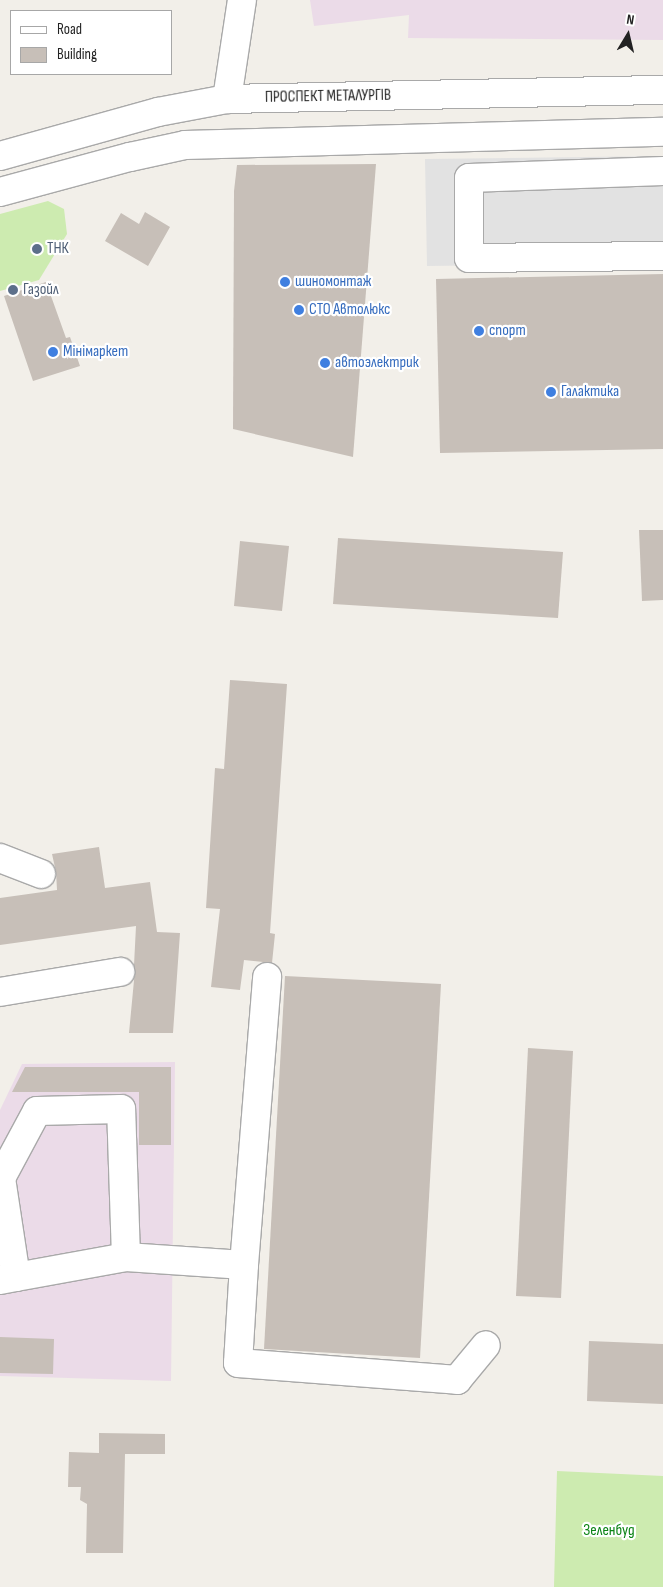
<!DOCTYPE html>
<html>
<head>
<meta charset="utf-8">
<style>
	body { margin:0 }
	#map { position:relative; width:663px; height:1587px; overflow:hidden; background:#f2efe9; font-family:"Sofia Sans Condensed",sans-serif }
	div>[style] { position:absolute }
	.industrial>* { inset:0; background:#ebdbe8 }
	.grass>* { inset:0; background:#cdebb0 }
	.parking>* { inset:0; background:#e2e2e2 }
	.building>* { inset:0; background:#c7bfb8 }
	.roads { filter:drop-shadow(1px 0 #a9a9a9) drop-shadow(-1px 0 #a9a9a9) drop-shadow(0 1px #a9a9a9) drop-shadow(0 -1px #a9a9a9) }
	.minor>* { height:28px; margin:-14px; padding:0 14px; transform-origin:14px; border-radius:14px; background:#fff }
	.dots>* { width:14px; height:14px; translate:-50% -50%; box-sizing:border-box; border:2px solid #fff; border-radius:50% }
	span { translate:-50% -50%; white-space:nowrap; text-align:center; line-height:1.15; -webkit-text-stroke:4.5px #fff; paint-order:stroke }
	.street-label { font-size:16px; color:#222 }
	.service-label { font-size:16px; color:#4e5e75 }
	.left { translate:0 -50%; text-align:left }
	.shop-label { font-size:16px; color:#366cbe }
	.park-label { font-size:16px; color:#0c8416 }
	.legend { position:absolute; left:10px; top:10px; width:162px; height:65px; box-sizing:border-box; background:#fff; border:1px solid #a7a7a7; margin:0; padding:6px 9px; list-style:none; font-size:15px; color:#222 }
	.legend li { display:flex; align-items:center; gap:10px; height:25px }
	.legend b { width:25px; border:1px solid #a7a7a7 }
	.north { position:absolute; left:603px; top:10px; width:50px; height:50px; -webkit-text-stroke:4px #fff; paint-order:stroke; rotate:9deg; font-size:14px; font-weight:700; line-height:20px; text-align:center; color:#222 }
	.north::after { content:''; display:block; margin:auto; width:18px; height:22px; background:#222; clip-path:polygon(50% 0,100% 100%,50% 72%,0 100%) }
</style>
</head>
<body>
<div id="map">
	<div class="industrial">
		<div style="clip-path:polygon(310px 0,663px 0,663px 40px,408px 38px,409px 15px,314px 26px)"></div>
		<div style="clip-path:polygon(175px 1062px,171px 1381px,0 1376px,0 1110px,22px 1064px)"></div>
	</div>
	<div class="grass">
		<div style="clip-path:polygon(48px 201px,64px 209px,67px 234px,39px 280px,0 291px,0 214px)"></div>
		<div style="clip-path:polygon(557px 1471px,663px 1476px,663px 1587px,554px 1587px)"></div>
	</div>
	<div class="parking">
		<div style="clip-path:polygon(663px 156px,663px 263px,427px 266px,425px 159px)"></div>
	</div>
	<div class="building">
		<div style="clip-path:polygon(376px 164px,353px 457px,233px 429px,234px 191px,237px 165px)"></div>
		<div style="clip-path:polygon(145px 212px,170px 227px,148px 266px,105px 241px,121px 213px,139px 224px)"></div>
		<div style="clip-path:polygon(663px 274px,663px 449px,440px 453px,436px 279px)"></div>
		<div style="clip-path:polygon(46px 282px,66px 338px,70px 337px,80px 366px,33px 381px,4px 296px)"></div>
		<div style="clip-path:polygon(639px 530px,663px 530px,663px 600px,642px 601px)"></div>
		<div style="clip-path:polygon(338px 538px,563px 552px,558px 618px,333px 604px)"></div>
		<div style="clip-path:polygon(240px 541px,289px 546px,282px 611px,234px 606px)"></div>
		<div style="clip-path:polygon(230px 680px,287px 684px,270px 933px,275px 934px,272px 963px,244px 960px,240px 990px,211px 987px,220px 909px,206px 908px,215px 768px,224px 769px)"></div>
		<div style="clip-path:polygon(99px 847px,105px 888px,150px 882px,157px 932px,180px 933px,173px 1033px,129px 1033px,135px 970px,134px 965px,136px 926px,0 945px,0 898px,57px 890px,56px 872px,52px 854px)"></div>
		<div style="clip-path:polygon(285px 976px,441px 984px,420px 1358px,264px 1349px)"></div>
		<div style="clip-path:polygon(528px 1048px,573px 1051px,561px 1298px,516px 1296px)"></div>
		<div style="clip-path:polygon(25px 1067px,171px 1067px,171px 1145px,139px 1145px,139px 1092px,12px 1092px)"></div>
		<div style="clip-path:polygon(0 1337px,54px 1339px,53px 1374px,0 1373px)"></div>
		<div style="clip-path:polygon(589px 1341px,663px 1344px,663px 1404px,587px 1401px)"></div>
		<div style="clip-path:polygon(99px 1433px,165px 1434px,165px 1454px,125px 1454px,123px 1553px,86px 1553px,87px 1504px,80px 1500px,81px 1487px,68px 1487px,69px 1452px,99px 1453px)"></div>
	</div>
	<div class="roads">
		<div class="minor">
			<div style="left:227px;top:99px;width:100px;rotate:-81.4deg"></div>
			<div style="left:0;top:156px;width:164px;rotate:-15.6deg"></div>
			<div style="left:158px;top:112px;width:70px;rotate:-10.7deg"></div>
			<div style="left:227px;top:99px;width:436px;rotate:-1.2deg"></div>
			<div style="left:663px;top:171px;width:194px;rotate:177.9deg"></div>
			<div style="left:469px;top:178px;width:80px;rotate:90deg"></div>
			<div style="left:469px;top:258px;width:194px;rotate:-0.6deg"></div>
			<div style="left:0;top:192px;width:135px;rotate:-15.1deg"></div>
			<div style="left:130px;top:157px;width:56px;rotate:-12.3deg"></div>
			<div style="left:185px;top:145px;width:478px;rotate:-1.6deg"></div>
			<div style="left:0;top:858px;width:44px;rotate:21.3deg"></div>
			<div style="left:0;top:992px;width:122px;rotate:-9.5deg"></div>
			<div style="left:126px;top:1257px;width:118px;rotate:3.9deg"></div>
			<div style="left:244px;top:1265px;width:289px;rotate:-85.4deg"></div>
			<div style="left:244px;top:1265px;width:98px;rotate:93.5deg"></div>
			<div style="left:238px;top:1363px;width:220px;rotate:4.4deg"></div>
			<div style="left:457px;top:1380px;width:45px;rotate:-50.4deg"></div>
			<div style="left:0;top:1280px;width:16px;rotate:-11deg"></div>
			<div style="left:16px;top:1277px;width:112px;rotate:-10.3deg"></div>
			<div style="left:126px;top:1257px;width:148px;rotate:-91.9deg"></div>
			<div style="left:121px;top:1109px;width:84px;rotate:178.6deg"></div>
			<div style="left:37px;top:1111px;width:76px;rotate:118.2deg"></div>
			<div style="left:1px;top:1178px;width:100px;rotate:81.4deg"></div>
		</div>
	</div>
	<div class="dots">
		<div style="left:37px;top:249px;background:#5c6f8a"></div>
		<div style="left:285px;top:282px;background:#3f7fe0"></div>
		<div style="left:13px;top:290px;background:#5c6f8a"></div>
		<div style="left:299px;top:310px;background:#3f7fe0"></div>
		<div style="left:479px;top:331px;background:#3f7fe0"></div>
		<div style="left:53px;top:352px;background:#3f7fe0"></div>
		<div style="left:325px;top:363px;background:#3f7fe0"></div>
		<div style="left:551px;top:392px;background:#3f7fe0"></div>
	</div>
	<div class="street-label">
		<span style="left:328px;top:97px;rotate:-1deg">ПРОСПЕКТ МЕТАЛУРГІВ</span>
	</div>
	<div class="service-label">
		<span class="left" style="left:47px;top:249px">ТНК</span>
		<span class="left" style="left:23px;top:290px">Газойл</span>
	</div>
	<div class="shop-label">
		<span class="left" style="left:295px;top:282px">шиномонтаж</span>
		<span class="left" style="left:309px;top:310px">СТО Автолюкс</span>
		<span class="left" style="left:489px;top:331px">спорт</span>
		<span class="left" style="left:63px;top:352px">Мінімаркет</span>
		<span class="left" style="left:335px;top:363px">автоэлектрик</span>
		<span class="left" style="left:561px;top:392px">Галактика</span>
	</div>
	<div class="park-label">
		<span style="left:609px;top:1531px">Зеленбуд</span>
	</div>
	<ul class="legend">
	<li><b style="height:6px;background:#fff"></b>Road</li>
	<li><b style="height:14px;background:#c7bfb8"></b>Building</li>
	</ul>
	<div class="north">N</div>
</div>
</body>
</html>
